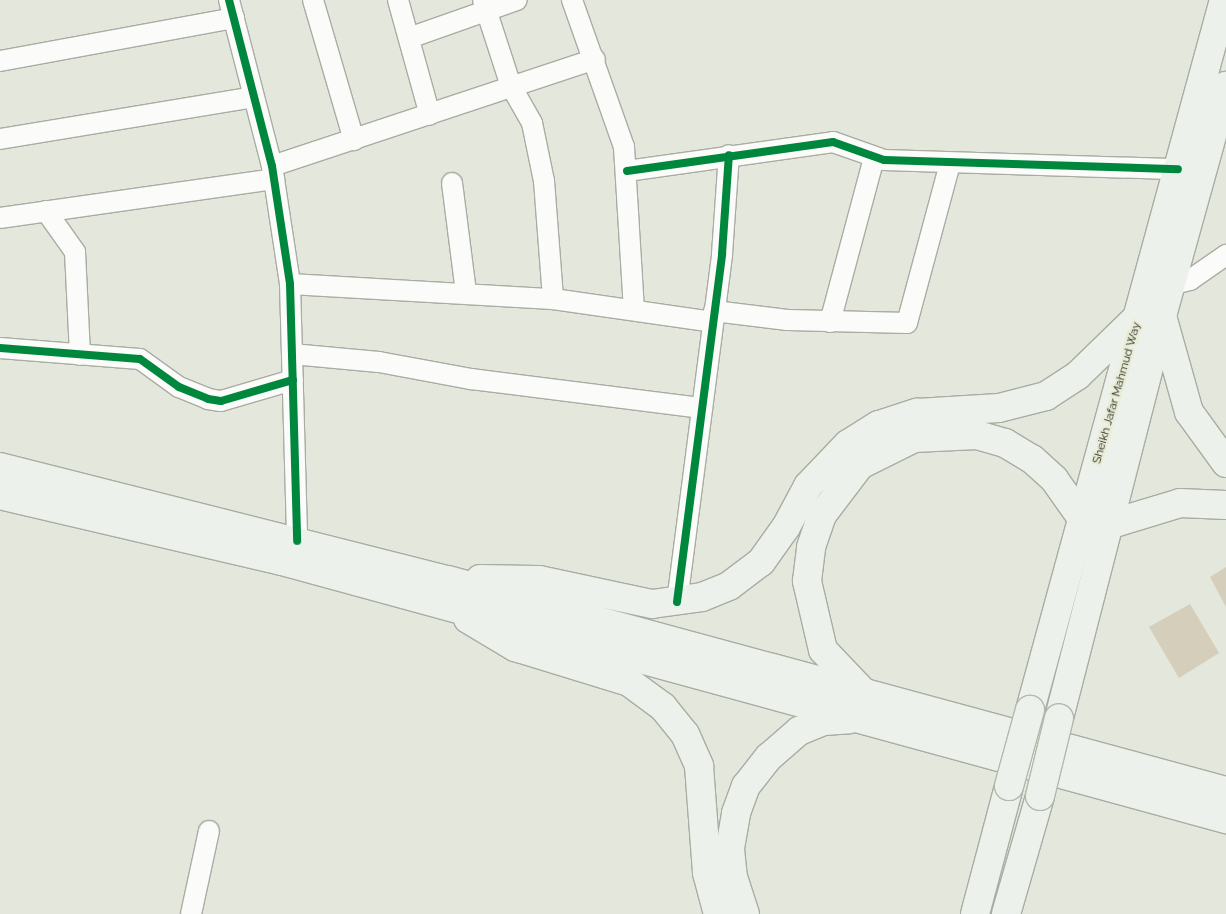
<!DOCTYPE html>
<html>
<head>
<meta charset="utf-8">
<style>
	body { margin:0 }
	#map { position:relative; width:1226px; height:914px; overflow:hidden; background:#e4e7db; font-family:Raleway,sans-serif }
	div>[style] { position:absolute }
	.building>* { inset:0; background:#d4ceba }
	.roads { filter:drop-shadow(1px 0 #aaaca3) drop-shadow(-1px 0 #aaaca3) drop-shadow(0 1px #aaaca3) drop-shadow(0 -1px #aaaca3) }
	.street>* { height:20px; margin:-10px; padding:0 10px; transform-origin:10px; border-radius:10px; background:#fbfbfa }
	.primary>* { height:28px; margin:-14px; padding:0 14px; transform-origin:14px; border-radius:14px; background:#ecf2eb }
	.bridges { filter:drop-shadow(1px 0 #afbaac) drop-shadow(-1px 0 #afbaac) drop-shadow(0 1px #afbaac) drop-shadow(0 -1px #afbaac) }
	.primary-bridge>* { height:28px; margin:-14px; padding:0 14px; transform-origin:14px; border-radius:14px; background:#ecf2eb }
	.cycleway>* { height:8px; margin:-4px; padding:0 4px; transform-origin:4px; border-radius:4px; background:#00873e }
	span { translate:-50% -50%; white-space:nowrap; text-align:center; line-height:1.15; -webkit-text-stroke:4.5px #e8ecd6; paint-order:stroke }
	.street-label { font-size:12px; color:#25261e }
</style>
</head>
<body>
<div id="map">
	<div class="building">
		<div style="clip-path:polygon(1226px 567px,1226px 607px,1210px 577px)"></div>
		<div style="clip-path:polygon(1190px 604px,1219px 653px,1179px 678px,1149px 627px)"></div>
	</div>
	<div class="roads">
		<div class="street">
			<div style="left:229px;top:0;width:171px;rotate:75.5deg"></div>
			<div style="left:272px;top:166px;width:119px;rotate:81.3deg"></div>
			<div style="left:290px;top:284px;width:257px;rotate:88.4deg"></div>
			<div style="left:313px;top:0;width:146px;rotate:73.7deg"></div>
			<div style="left:398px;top:0;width:119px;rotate:74.5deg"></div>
			<div style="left:483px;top:0;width:90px;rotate:72deg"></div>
			<div style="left:511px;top:86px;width:43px;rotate:60.4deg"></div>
			<div style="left:532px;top:123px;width:59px;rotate:78.3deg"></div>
			<div style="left:544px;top:181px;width:118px;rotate:85.6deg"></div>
			<div style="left:572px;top:0;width:156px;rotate:70.5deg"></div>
			<div style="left:624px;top:147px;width:163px;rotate:86.5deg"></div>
			<div style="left:409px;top:38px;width:114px;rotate:-19.4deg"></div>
			<div style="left:0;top:61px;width:238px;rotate:-10.4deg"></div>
			<div style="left:0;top:139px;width:257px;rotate:-9.4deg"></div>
			<div style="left:272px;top:166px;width:340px;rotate:-18.3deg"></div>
			<div style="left:627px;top:171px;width:208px;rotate:-8deg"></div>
			<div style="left:833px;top:142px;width:54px;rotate:19.4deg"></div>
			<div style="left:884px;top:160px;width:294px;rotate:1.8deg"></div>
			<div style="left:452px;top:183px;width:111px;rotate:82.7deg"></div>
			<div style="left:46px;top:211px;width:50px;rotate:54.7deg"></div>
			<div style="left:75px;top:252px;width:103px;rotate:87.2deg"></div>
			<div style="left:0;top:218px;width:277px;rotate:-8.1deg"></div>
			<div style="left:290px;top:284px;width:263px;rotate:3.3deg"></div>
			<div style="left:553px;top:299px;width:161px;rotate:8.2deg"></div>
			<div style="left:1170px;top:285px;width:21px;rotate:-14deg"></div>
			<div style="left:1190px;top:280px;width:44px;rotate:-34.8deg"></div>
			<div style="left:714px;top:311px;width:74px;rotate:7deg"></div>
			<div style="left:787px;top:320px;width:120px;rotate:1.4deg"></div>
			<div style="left:907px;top:323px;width:165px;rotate:-74.9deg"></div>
			<div style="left:830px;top:322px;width:170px;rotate:-75deg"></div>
			<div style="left:0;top:348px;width:140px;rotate:4.5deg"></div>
			<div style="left:140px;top:359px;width:48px;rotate:35.7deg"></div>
			<div style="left:179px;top:387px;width:31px;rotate:22deg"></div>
			<div style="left:208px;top:399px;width:13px;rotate:9deg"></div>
			<div style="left:221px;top:401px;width:75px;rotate:-16.3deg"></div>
			<div style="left:292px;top:354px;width:87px;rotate:5.3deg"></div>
			<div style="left:379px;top:362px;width:94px;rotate:10.5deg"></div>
			<div style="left:471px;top:379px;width:233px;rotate:7.2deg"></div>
			<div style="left:677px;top:602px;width:351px;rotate:-82.6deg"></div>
			<div style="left:722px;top:254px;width:99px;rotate:-86deg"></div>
			<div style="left:191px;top:914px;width:85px;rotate:-77.8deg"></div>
		</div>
		<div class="primary">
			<div style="left:1162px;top:316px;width:100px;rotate:74.3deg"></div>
			<div style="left:1189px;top:412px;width:63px;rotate:54deg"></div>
			<div style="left:0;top:467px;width:462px;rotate:14.2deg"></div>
			<div style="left:448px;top:580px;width:806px;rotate:15.17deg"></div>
			<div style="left:0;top:495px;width:290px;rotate:13.2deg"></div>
			<div style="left:282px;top:561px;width:979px;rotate:15.29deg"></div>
			<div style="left:1111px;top:524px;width:72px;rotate:-16.9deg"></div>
			<div style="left:1180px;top:503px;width:46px;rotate:2.5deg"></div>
			<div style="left:480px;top:579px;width:59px;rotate:1deg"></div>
			<div style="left:539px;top:580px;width:116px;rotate:12deg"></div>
			<div style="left:652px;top:604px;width:50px;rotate:-8deg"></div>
			<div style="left:702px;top:597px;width:29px;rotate:-22deg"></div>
			<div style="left:729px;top:586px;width:40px;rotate:-37deg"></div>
			<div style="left:761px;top:562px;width:43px;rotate:-54.5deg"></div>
			<div style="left:786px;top:527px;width:47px;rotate:-61.8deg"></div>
			<div style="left:808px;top:486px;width:58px;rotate:-46.4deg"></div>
			<div style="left:848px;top:444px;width:36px;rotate:-32deg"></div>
			<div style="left:879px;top:425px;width:40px;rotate:-18deg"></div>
			<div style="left:917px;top:413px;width:82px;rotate:-3.5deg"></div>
			<div style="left:999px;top:408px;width:49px;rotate:-14.3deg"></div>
			<div style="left:1046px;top:396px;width:38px;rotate:-33deg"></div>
			<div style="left:1078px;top:375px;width:86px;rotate:-44.1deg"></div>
			<div style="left:468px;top:619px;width:55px;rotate:30.8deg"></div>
			<div style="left:515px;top:647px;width:119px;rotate:17.1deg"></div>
			<div style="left:629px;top:682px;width:42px;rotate:36.3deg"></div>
			<div style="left:663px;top:707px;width:35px;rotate:51deg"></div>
			<div style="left:685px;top:734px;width:35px;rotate:66deg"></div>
			<div style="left:699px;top:766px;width:107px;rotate:85.7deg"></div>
			<div style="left:707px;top:873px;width:42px;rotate:75deg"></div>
			<div style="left:861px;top:690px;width:55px;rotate:-133.5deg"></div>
			<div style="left:823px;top:650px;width:71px;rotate:-103.1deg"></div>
			<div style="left:807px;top:581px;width:34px;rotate:-83deg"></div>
			<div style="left:811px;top:547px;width:34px;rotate:-71deg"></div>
			<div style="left:822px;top:515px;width:63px;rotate:-52.8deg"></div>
			<div style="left:860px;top:465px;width:60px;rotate:-26.6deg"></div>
			<div style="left:914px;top:438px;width:63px;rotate:-2.7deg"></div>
			<div style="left:977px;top:435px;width:29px;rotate:16deg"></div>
			<div style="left:1005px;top:443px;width:31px;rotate:31deg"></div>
			<div style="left:1032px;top:459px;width:30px;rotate:42deg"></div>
			<div style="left:1054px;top:479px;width:47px;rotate:54.6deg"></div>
			<div style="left:1030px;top:710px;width:736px;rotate:-74.72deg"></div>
			<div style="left:1059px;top:718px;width:415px;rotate:-75.6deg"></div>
			<div style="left:1162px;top:316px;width:239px;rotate:-74.5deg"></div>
			<div style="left:745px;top:914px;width:38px;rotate:-108deg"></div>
			<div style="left:733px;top:878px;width:30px;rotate:-96deg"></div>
			<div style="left:730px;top:848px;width:36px;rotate:-80deg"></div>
			<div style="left:736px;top:813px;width:29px;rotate:-70deg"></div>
			<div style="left:746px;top:786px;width:37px;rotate:-52deg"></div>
			<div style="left:769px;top:757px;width:40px;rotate:-41deg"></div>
			<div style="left:799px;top:731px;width:27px;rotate:-22deg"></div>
			<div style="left:824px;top:721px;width:26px;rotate:-4deg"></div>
			<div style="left:975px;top:914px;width:132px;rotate:-75.1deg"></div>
			<div style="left:1006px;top:914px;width:123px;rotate:-73.9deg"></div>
		</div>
	</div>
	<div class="bridges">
		<div class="primary-bridge">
			<div style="left:1009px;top:786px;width:79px;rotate:-74.6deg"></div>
			<div style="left:1040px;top:796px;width:80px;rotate:-76.3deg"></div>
		</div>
	</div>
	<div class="cycleway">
		<div style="left:229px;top:0;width:171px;rotate:75.5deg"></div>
		<div style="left:272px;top:166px;width:119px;rotate:81.3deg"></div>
		<div style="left:290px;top:284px;width:257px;rotate:88.4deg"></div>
		<div style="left:627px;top:171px;width:208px;rotate:-8deg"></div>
		<div style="left:833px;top:142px;width:54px;rotate:19.4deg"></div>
		<div style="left:884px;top:160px;width:294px;rotate:1.8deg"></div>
		<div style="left:0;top:348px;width:140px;rotate:4.5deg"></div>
		<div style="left:140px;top:359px;width:48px;rotate:35.7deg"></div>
		<div style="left:179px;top:387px;width:31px;rotate:22deg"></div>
		<div style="left:208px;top:399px;width:13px;rotate:9deg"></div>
		<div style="left:221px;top:401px;width:75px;rotate:-16.3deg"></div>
		<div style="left:677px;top:602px;width:351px;rotate:-82.6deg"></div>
		<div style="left:722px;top:254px;width:99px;rotate:-86deg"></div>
	</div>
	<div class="street-label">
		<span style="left:1117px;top:393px;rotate:-74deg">Sheikh Jafar Mahmud Way</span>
	</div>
</div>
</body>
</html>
